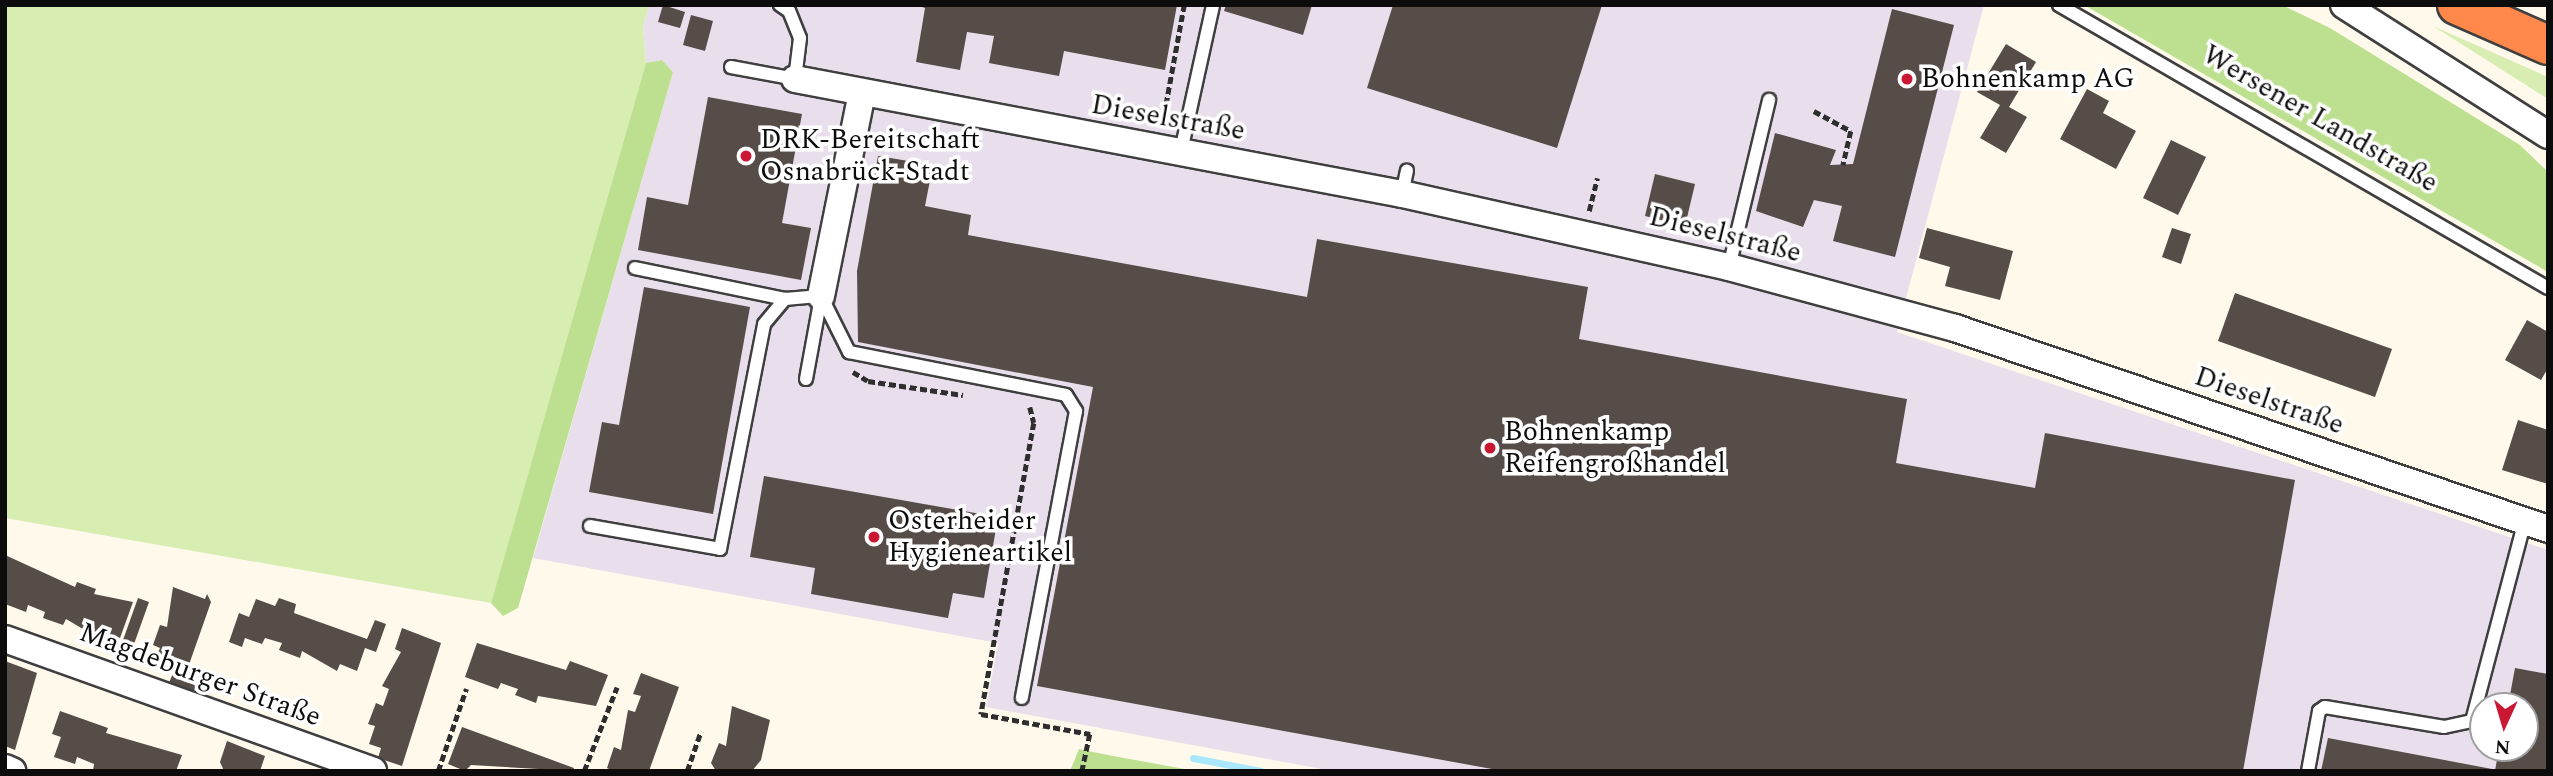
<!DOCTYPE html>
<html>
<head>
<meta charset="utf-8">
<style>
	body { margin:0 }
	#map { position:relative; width:2553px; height:776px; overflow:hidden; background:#fff9ec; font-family:Spectral,serif }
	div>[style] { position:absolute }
	.industrial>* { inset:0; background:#e9dfec }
	.green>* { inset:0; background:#d7edb1 }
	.forest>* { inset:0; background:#bce08f }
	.stream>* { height:7px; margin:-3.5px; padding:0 3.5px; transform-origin:3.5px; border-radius:3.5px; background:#aae7fc }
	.building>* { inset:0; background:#564c48 }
	.path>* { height:4.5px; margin-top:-2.25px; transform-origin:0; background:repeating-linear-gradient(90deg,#2e2e2e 0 7px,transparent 0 10.5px) }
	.roads { filter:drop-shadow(2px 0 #3f3f3f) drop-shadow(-2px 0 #3f3f3f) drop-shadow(0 2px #3f3f3f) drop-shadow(0 -2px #3f3f3f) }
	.lane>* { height:12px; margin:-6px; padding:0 6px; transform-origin:6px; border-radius:6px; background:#fff }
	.street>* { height:26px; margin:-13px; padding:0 13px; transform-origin:13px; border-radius:13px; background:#fff }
	.highway>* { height:38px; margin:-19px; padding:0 19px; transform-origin:19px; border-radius:19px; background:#ff884a }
	.dots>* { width:19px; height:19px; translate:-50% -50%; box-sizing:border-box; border:4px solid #fff; border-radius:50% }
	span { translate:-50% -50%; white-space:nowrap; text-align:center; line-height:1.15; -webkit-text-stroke:7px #fff; paint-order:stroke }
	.poi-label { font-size:28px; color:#0c0c0c }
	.left { translate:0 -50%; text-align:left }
	.street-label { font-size:28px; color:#0c0c0c }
	.frame { position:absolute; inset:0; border:7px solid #0c0c0c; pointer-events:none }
	.north { position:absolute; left:2469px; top:692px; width:70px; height:70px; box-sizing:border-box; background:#fff; border:2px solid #9e9e9e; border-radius:50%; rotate:184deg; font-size:19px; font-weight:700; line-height:28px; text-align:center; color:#0c0c0c }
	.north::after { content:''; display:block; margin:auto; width:24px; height:32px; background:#c91734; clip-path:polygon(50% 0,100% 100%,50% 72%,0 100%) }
</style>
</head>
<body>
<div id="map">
	<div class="industrial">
		<div style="clip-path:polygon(evenodd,649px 5px,1984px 5px,1897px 332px,2548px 550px,2548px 771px,1333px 771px,986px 707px,998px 643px,533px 558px,673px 72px,662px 60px,646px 63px,643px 27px,649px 5px,2483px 706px,2525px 706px,2525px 748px,2483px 748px,2483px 706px)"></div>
	</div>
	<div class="green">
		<div style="clip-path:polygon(5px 5px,649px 5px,643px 27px,646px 63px,491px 603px,5px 518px)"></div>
		<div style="clip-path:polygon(2433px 26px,2548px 77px,2548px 99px)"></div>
	</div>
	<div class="forest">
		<div style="clip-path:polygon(2084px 5px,2282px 5px,2330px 28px,2520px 145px,2548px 172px,2548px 272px)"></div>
		<div style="clip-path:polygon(662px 60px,673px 72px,518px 608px,503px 616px,491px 603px,646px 63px)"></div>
		<div style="clip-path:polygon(1079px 749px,1108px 755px,1195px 771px,1070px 771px)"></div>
	</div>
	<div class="stream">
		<div style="left:1193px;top:758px;width:69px;rotate:10.8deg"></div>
	</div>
	<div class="building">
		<div style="clip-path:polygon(663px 5px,685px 12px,680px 28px,658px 22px)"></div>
		<div style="clip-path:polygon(917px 5px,1177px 5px,1165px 70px,1064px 51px,1059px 76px,989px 63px,994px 36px,967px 32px,960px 70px,916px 62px,925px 8px)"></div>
		<div style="clip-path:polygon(1226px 5px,1312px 5px,1303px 35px,1224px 11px)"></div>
		<div style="clip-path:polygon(1393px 5px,1602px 5px,1557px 148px,1367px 88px)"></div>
		<div style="clip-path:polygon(1892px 9px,1954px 25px,1895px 257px,1833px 241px,1842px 206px,1814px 200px,1803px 227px,1756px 211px,1775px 133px,1836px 150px,1830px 165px,1853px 164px)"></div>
		<div style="clip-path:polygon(691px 15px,713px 21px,705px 51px,683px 45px)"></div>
		<div style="clip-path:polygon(2006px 44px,2036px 62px,2009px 107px,2027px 117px,2006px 153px,1980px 138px,2000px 105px,1977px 92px)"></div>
		<div style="clip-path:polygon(2087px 89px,2109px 101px,2103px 113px,2136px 131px,2116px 169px,2060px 139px)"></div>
		<div style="clip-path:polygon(708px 97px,802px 114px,782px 223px,811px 228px,801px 280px,638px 250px,647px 197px,688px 205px)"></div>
		<div style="clip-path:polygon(2171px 140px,2206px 157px,2178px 215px,2143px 198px)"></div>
		<div style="clip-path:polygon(878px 156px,933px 165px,925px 206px,971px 215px,968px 235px,1307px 297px,1317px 239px,1588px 287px,1579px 339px,1907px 399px,1896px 463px,2035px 488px,2045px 433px,2295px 480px,2243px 771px,1503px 771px,1037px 686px,1093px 387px,858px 342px,857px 271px)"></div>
		<div style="clip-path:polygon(1655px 174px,1695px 184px,1685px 226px,1645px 216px)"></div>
		<div style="clip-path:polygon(1927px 228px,2013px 251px,2000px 300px,1945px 286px,1950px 267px,1919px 258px)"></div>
		<div style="clip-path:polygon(2172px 228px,2191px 234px,2181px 264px,2162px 257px)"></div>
		<div style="clip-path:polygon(644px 287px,750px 307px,713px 514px,589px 492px,602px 422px,619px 425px)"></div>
		<div style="clip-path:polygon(2235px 293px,2392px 349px,2375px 397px,2218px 341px)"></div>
		<div style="clip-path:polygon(2527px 320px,2548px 332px,2548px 368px,2541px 380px,2505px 360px)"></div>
		<div style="clip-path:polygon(2518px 420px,2548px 430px,2548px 484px,2502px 470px)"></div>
		<div style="clip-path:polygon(764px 476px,998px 517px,984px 598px,953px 593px,948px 618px,811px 594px,815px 568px,750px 557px)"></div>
		<div style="clip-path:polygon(5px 555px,75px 587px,77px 582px,96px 589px,94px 594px,133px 602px,120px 638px,103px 632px,100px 639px,66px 619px,63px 625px,43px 618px,45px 612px,28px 605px,26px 612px,5px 604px)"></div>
		<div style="clip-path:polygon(173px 587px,205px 599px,207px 594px,211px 602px,185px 676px,197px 681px,194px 691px,169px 683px,173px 673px,153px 665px,160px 648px,153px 645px,160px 625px,167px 627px)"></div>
		<div style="clip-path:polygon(138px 598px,149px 602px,134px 644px,123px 640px)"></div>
		<div style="clip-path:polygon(279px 598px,296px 604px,294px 613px,367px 639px,375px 620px,386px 624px,376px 652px,365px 648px,357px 671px,340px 664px,337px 671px,302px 651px,300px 658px,279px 650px,282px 643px,265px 638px,262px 644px,245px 638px,242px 647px,229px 642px,239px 613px,249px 617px,256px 599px,275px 606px)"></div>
		<div style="clip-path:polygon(402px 628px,441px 643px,402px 766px,378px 758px,381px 748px,369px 744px,375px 726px,368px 724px,376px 703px,383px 706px,389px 689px,382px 686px,401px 652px,395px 649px)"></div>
		<div style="clip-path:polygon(477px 643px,566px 670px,570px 661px,608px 675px,596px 706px,538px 696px,536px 703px,515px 695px,518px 689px,501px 683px,498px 689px,465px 677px)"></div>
		<div style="clip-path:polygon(5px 661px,37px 673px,15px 750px,5px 746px)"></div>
		<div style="clip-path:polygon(2515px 668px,2548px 674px,2548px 771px,2495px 771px,2499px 748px,2525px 748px,2525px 706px,2508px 706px)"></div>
		<div style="clip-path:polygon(641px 673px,679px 687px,649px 771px,613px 771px,607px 768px,614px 747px,621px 750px,628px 710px,635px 712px,641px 696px,633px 694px)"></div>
		<div style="clip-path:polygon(732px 706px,770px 720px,761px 760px,752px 771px,716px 771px,711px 763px,719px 743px,726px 746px)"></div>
		<div style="clip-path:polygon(60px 711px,108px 728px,106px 733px,182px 755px,176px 771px,93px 771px,94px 764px,77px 757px,75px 764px,54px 757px,61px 737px,52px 734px)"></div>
		<div style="clip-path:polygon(462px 727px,574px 768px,573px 771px,471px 765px,465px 771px,448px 764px)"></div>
		<div style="clip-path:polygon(2328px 738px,2492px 769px,2492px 771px,2321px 771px)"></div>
		<div style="clip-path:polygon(227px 741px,265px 756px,260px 771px,224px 771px,220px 762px)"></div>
	</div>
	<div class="path">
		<div style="left:1814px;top:111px;width:42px;rotate:28.4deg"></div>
		<div style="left:1851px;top:131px;width:35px;rotate:103deg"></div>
		<div style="left:1162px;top:125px;width:122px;rotate:-79.6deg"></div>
		<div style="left:1589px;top:211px;width:34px;rotate:-76deg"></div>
		<div style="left:853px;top:372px;width:17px;rotate:31deg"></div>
		<div style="left:868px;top:381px;width:96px;rotate:8.4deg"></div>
		<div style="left:1030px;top:407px;width:16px;rotate:76deg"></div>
		<div style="left:1034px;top:423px;width:296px;rotate:100.3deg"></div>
		<div style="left:981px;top:714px;width:111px;rotate:10.4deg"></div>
		<div style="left:1090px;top:734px;width:38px;rotate:102deg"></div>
		<div style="left:438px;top:771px;width:87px;rotate:-71.1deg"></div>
		<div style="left:584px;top:771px;width:90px;rotate:-68.6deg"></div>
		<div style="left:687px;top:771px;width:42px;rotate:-70.7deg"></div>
	</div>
	<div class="roads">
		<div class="lane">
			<div style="left:2059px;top:5px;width:565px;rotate:30.06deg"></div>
			<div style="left:731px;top:67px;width:65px;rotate:10.6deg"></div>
			<div style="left:795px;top:79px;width:41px;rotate:-83deg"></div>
			<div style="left:800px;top:38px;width:29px;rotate:-112deg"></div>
			<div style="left:789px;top:11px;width:11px;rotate:-146deg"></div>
			<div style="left:1181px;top:151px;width:149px;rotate:-77.6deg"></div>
			<div style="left:1402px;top:194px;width:24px;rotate:-78deg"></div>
			<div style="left:1729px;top:267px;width:172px;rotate:-76.5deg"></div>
			<div style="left:635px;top:268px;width:153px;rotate:11.7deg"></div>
			<div style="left:821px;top:296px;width:63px;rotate:63.4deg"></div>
			<div style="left:849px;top:352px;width:221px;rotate:11.2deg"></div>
			<div style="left:1066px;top:395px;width:19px;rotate:58deg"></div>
			<div style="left:1076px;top:411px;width:292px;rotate:100.7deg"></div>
			<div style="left:806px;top:379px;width:83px;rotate:-79.6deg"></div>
			<div style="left:590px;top:526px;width:132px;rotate:10deg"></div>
			<div style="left:720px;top:549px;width:229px;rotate:-78.9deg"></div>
			<div style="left:764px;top:324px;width:33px;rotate:-50deg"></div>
			<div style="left:785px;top:299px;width:36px;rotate:-5deg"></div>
			<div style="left:2308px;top:771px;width:61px;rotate:-79.6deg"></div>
			<div style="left:2319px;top:711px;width:7px;rotate:-34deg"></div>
			<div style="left:2325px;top:707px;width:121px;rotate:9.5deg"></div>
			<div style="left:2444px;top:727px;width:29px;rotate:-12deg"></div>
			<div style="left:2472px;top:721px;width:207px;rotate:-75.2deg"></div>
		</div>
		<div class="street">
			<div style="left:2344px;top:5px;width:242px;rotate:32.5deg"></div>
			<div style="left:795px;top:79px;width:618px;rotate:10.73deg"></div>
			<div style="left:1402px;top:194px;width:335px;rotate:12.6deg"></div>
			<div style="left:1729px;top:267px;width:234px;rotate:15.1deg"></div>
			<div style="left:1955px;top:328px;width:626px;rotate:18.72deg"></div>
			<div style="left:821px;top:296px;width:207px;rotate:-78.6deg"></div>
			<div style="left:5px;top:639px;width:391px;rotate:19.7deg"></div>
			<div style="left:5px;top:768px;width:8px;rotate:23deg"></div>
		</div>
		<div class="highway">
			<div style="left:2457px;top:5px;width:99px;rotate:23.7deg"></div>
		</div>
	</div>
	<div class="dots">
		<div style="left:1907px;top:79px;background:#c91734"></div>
		<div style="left:746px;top:156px;background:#c91734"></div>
		<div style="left:1490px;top:448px;background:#c91734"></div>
		<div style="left:874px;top:537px;background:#c91734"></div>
	</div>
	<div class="poi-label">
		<span class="left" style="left:1921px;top:79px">Bohnenkamp AG</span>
		<span class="left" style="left:760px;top:156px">DRK-Bereitschaft<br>Osnabrück-Stadt</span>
		<span class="left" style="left:1504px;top:448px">Bohnenkamp<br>Reifengroßhandel</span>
		<span class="left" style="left:888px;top:537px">Osterheider<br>Hygieneartikel</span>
	</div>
	<div class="street-label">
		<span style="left:1168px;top:118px;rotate:10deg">Dieselstraße</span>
		<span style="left:2320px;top:119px;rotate:30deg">Wersener Landstraße</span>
		<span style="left:1725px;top:235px;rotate:14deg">Dieselstraße</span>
		<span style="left:2269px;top:401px;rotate:19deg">Dieselstraße</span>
		<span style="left:200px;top:675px;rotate:20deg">Magdeburger Straße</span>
	</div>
	<div class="frame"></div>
	<div class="north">N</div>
</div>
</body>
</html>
